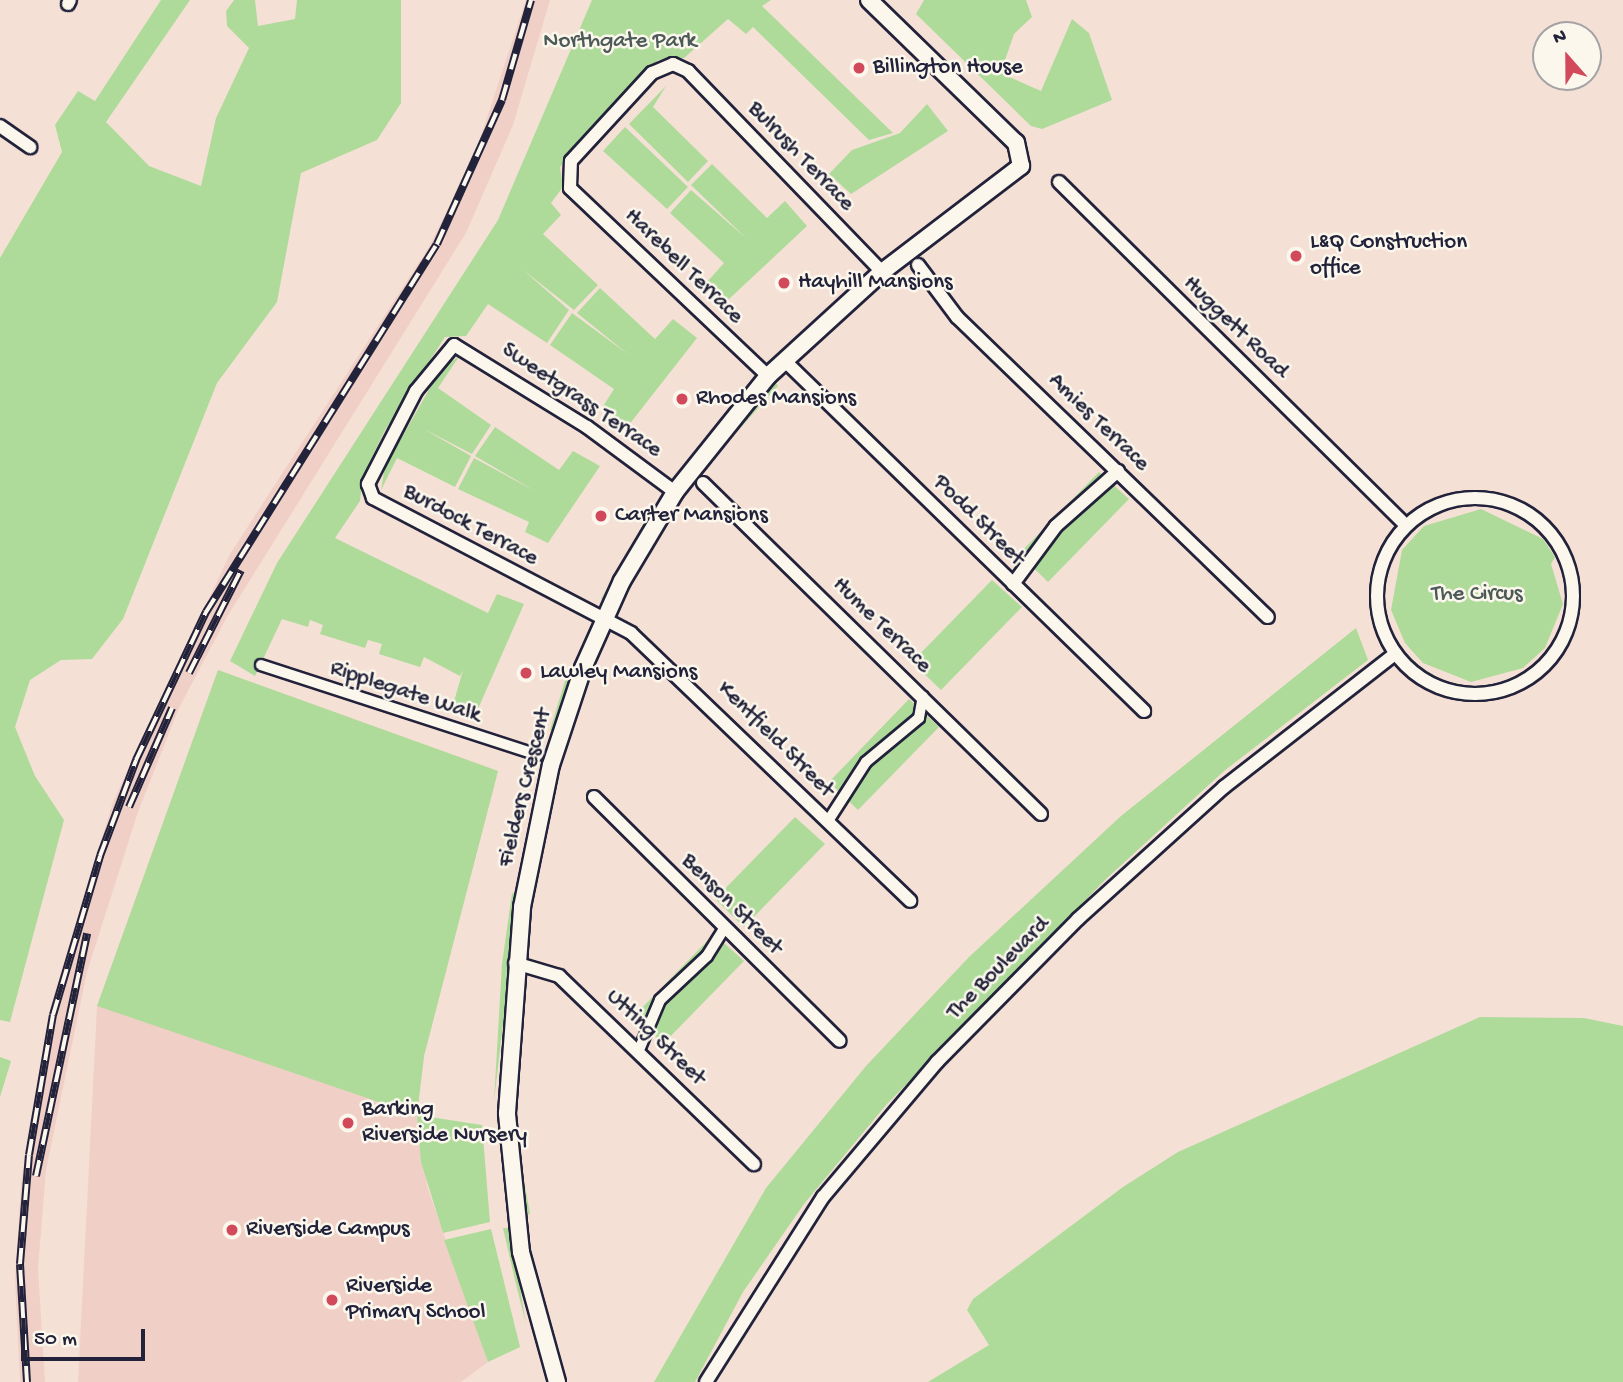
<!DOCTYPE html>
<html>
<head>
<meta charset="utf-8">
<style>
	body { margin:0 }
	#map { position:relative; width:1623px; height:1382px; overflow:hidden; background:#f5e0d6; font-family:"Gochi Hand",sans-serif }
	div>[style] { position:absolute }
	.built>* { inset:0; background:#f0d0c6 }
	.green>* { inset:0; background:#aedb9a }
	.roads { filter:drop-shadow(2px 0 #22223b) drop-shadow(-2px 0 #22223b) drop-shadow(0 2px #22223b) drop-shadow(0 -2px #22223b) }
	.pedestrian>* { height:10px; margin:-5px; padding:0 5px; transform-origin:5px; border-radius:5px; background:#fbf7ec }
	.minor>* { height:12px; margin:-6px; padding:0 6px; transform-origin:6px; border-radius:6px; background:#fbf7ec }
	.minor>.ring { margin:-6px; padding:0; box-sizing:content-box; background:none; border:12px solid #fbf7ec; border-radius:50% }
	.tertiary>* { height:16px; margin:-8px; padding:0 8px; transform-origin:8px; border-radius:8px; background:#fbf7ec }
	.rail>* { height:8px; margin-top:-4px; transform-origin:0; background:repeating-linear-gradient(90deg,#fbf7ec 0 16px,#22223b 0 32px); box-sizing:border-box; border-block:2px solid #22223b }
	.dots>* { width:19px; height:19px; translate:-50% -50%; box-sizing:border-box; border:4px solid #fbf7ec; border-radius:50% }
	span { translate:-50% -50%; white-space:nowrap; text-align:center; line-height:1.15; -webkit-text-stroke:5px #fbf7ec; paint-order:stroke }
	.park-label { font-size:23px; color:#4c5a58 }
	.poi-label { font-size:23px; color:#22223b }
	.left { translate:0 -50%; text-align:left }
	.street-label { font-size:23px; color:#22223b }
	.north { position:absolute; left:1532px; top:21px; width:70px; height:70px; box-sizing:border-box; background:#fbf7ec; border:2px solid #a4a2a5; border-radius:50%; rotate:339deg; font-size:19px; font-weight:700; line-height:28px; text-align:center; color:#22223b }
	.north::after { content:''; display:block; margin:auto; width:24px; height:32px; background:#d1495b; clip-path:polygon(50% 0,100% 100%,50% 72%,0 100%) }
	.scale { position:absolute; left:21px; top:1329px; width:124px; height:32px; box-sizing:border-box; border:4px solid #22223b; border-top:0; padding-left:9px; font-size:21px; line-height:24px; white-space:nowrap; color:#22223b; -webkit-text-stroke:5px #fbf7ec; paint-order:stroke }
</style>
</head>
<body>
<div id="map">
	<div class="built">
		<div style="clip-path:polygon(526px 0,550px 0,513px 125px,466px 233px,227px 617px,179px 708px,138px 812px,87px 972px,46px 1170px,38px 1268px,45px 1382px,20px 1382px,15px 1279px,21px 1184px,50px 1009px,113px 802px,230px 554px,429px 247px,475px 154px)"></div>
		<div style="clip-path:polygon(218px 670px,498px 771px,424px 1056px,418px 1104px,427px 1186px,488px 1362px,461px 1382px,78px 1382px,97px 1006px)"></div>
	</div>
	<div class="green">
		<div style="clip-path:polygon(161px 0,190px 0,106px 122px,149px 166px,201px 186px,216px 118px,249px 48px,227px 26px,226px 11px,234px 0,255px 0,258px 26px,295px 19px,297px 0,401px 0,401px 103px,377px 140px,301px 173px,277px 302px,217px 383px,123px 619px,92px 659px,61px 660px,30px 680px,15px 727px,35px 776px,64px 820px,10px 1022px,0 1020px,0 258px,62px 152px,55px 125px,78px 91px,95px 101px)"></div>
		<div style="clip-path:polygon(592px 0,771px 0,762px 6px,893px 133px,869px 140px,753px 27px,746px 34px,728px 19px,684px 58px,658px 60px,560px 167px,563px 187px,551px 203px,561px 215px,543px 234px,598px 285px,574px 310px,523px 270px,569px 310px,547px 343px,488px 304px,466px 336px,445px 337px,385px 430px,363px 476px,360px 501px,335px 538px,488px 613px,497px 594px,524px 604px,474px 718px,451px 712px,463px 670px,460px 676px,424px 657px,420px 667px,379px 654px,382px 644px,368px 640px,365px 648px,320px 634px,323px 625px,310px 620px,308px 627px,282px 619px,255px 676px,230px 661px,277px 563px,498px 220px)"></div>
		<div style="clip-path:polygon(924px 0,1026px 0,1032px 17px,1014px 34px,1004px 63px,1007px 76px,1041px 91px,1072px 19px,1089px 33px,1112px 100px,1042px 129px,1031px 126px,916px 14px)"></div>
		<div style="clip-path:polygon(666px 86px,653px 107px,708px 161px,688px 182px,629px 124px)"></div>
		<div style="clip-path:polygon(927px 104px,948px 131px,851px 194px,829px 174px,852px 150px,900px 133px)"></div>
		<div style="clip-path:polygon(625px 127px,688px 187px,667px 209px,603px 151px)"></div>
		<div style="clip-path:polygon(712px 164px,767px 218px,785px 201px,807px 226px,728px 300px,708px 281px,724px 263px,670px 213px,691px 190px,747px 239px,691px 185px)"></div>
		<div style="clip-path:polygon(600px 288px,655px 339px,673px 319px,697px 338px,628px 426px,602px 408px,614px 389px,550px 345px,572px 313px,629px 355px,577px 313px)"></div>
		<div style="clip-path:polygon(460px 355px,438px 388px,491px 425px,472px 454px,422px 428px,471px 456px,455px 487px,397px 458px,381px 490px,385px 467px,439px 372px)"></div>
		<div style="clip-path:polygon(776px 383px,778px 386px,708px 464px)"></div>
		<div style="clip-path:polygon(495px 427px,559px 470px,573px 451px,600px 466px,548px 543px,525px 532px,529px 522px,458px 489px,474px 458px,535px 491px,475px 456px)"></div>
		<div style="clip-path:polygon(1099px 472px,1129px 499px,1048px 582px,1019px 554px)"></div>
		<div style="clip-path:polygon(1481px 509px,1543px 539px,1555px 557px,1551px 564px,1563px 604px,1545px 648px,1523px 668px,1471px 682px,1423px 663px,1405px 643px,1391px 610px,1402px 550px,1424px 526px)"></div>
		<div style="clip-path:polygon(646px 519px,650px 521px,604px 601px,601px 599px)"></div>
		<div style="clip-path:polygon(992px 580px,1022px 607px,941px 690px,912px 662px)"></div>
		<div style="clip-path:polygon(1356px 628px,1368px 660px,1224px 771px,1106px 879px,886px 1105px,804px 1204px,743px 1292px,695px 1382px,654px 1382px,766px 1188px,866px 1066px,969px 957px,1121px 816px)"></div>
		<div style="clip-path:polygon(569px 668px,575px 670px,556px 732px,550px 730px)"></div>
		<div style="clip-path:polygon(218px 670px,498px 771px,424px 1056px,417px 1115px,482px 1125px,490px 1222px,443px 1233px,421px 1162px,417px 1115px,97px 1006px)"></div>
		<div style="clip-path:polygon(909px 699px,939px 727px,858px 810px,829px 782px)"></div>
		<div style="clip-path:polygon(795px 817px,825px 844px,744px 927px,715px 899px)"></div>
		<div style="clip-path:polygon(512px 893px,518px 895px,494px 1101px,502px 964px)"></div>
		<div style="clip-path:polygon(714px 934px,744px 961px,663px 1044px,634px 1016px)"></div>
		<div style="clip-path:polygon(1480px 1017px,1584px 1018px,1623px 1026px,1623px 1382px,928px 1382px,989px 1345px,967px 1310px,973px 1299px,1123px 1187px,1178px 1152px)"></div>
		<div style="clip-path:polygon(0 1057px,11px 1061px,0 1097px)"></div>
		<div style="clip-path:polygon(518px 1146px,530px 1214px,524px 1215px)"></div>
		<div style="clip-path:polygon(503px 1228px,510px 1228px,526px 1324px,515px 1280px)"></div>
		<div style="clip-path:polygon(491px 1229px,520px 1347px,488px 1362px,444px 1240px)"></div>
	</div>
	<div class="roads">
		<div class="pedestrian">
			<div style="left:261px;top:665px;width:291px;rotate:18deg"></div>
			<div style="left:828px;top:821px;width:70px;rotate:-57.2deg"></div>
			<div style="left:866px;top:762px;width:69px;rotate:-39.7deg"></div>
			<div style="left:919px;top:718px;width:22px;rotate:-80deg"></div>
			<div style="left:639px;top:1050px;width:54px;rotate:-67.2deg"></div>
			<div style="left:660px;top:1000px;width:64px;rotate:-43.1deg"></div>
			<div style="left:707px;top:956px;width:32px;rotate:-58deg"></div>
		</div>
		<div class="minor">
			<div style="left:68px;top:4px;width:4px;rotate:-63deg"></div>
			<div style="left:0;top:126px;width:37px;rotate:35deg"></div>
			<div style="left:1059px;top:182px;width:488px;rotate:44.7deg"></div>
			<div style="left:918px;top:265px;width:65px;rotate:53.1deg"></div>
			<div style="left:957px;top:317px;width:432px;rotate:44deg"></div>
			<div style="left:784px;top:360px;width:503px;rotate:44.27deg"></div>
			<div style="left:768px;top:376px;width:273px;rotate:-136.5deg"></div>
			<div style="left:570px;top:188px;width:27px;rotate:-88deg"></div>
			<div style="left:571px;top:161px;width:120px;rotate:-47.4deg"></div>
			<div style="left:652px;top:73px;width:23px;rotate:-23deg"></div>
			<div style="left:673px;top:64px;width:17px;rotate:25deg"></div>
			<div style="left:688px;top:71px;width:279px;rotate:46deg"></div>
			<div style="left:703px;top:483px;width:473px;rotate:44.4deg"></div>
			<div style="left:675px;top:492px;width:109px;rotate:-143.5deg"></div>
			<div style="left:587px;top:427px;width:156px;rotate:-148.3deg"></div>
			<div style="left:454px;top:345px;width:60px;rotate:129.6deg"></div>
			<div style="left:416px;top:391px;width:105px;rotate:117.3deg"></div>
			<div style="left:368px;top:484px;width:15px;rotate:70deg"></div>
			<div style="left:373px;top:498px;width:291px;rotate:27.6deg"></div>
			<div style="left:631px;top:633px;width:387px;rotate:43.8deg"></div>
			<div class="ring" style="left:1377px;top:498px;width:184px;height:184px"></div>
			<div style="left:1013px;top:584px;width:72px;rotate:-53.4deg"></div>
			<div style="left:1056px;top:526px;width:83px;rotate:-41.6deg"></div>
			<div style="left:594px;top:797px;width:346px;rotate:44.8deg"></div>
			<div style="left:515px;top:963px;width:46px;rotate:16.5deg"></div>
			<div style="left:559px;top:976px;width:271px;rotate:44deg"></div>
			<div style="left:706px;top:1382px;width:219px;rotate:-57.7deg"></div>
			<div style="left:823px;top:1197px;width:177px;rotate:-49.8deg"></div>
			<div style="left:937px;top:1062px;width:201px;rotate:-45.4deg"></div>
			<div style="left:1078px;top:919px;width:197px;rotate:-42.1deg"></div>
			<div style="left:1224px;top:787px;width:217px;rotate:-37.9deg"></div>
		</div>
		<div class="tertiary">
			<div style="left:557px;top:1382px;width:135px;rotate:-105.5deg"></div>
			<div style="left:521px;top:1252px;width:140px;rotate:-95.8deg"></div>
			<div style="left:507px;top:1113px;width:207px;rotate:-85.8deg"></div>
			<div style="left:522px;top:907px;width:145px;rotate:-78.5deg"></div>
			<div style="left:551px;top:765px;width:102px;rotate:-71.7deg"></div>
			<div style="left:583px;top:668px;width:95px;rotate:-65.9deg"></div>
			<div style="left:622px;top:581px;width:104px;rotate:-59.2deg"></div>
			<div style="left:675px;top:492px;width:149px;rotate:-51.3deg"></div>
			<div style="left:768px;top:376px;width:154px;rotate:-42.4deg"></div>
			<div style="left:882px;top:272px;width:175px;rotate:-37.3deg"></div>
			<div style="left:1021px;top:166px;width:24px;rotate:-102deg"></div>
			<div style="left:1016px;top:143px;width:205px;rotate:-135.8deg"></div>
		</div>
	</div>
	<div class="rail">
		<div style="left:189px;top:673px;width:115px;rotate:-63.2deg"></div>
		<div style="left:129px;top:807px;width:108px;rotate:-66.5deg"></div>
		<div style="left:36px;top:1176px;width:248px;rotate:-78.1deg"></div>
		<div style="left:27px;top:1382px;width:118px;rotate:-93.4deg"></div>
		<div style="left:20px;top:1264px;width:109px;rotate:-85.3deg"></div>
		<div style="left:29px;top:1155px;width:142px;rotate:-80.3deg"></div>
		<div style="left:53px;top:1015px;width:166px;rotate:-73.5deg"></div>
		<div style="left:100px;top:856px;width:103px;rotate:-69.4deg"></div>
		<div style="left:136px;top:760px;width:164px;rotate:-64.7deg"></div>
		<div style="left:206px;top:612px;width:434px;rotate:-57.9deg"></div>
		<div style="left:437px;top:244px;width:158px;rotate:-65.7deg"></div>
		<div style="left:502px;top:100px;width:104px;rotate:-73.8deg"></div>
	</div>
	<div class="dots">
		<div style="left:859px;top:68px;background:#d1495b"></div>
		<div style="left:1296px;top:256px;background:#d1495b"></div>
		<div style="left:784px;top:283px;background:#d1495b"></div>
		<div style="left:682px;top:399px;background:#d1495b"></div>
		<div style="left:601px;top:516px;background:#d1495b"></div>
		<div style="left:526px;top:673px;background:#d1495b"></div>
		<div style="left:348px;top:1123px;background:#d1495b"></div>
		<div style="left:232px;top:1230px;background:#d1495b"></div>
		<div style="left:332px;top:1300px;background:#d1495b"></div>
	</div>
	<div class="park-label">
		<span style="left:620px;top:42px">Northgate Park</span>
		<span style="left:1477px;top:595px">The Circus</span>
	</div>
	<div class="poi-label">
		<span class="left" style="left:873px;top:68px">Billington House</span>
		<span class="left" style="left:1310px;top:256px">L&amp;Q Construction<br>office</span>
		<span class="left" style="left:798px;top:283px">Hayhill Mansions</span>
		<span class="left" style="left:696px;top:399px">Rhodes Mansions</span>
		<span class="left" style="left:615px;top:516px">Carter Mansions</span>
		<span class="left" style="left:540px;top:673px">Lawley Mansions</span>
		<span class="left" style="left:362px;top:1123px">Barking<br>Riverside Nursery</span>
		<span class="left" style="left:246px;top:1230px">Riverside Campus</span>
		<span class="left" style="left:346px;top:1300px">Riverside<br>Primary School</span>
	</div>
	<div class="street-label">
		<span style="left:800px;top:157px;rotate:46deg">Bulrush Terrace</span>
		<span style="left:683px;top:267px;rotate:44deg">Harebell Terrace</span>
		<span style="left:1235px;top:328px;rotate:44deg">Huggett Road</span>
		<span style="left:581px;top:401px;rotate:34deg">Sweetgrass Terrace</span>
		<span style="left:1098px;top:423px;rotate:44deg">Amies Terrace</span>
		<span style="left:978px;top:521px;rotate:45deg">Podd Street</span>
		<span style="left:470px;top:526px;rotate:28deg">Burdock Terrace</span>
		<span style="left:881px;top:626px;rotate:44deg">Hume Terrace</span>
		<span style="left:405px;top:693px;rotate:18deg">Ripplegate Walk</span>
		<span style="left:775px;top:740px;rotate:45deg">Kentfield Street</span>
		<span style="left:526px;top:788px;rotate:-76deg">Fielders Crescent</span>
		<span style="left:731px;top:905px;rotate:45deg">Benson Street</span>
		<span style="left:999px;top:969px;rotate:-45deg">The Boulevard</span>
		<span style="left:655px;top:1038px;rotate:44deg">Utting Street</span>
	</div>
	<div class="north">N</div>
	<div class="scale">50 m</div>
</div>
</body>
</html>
